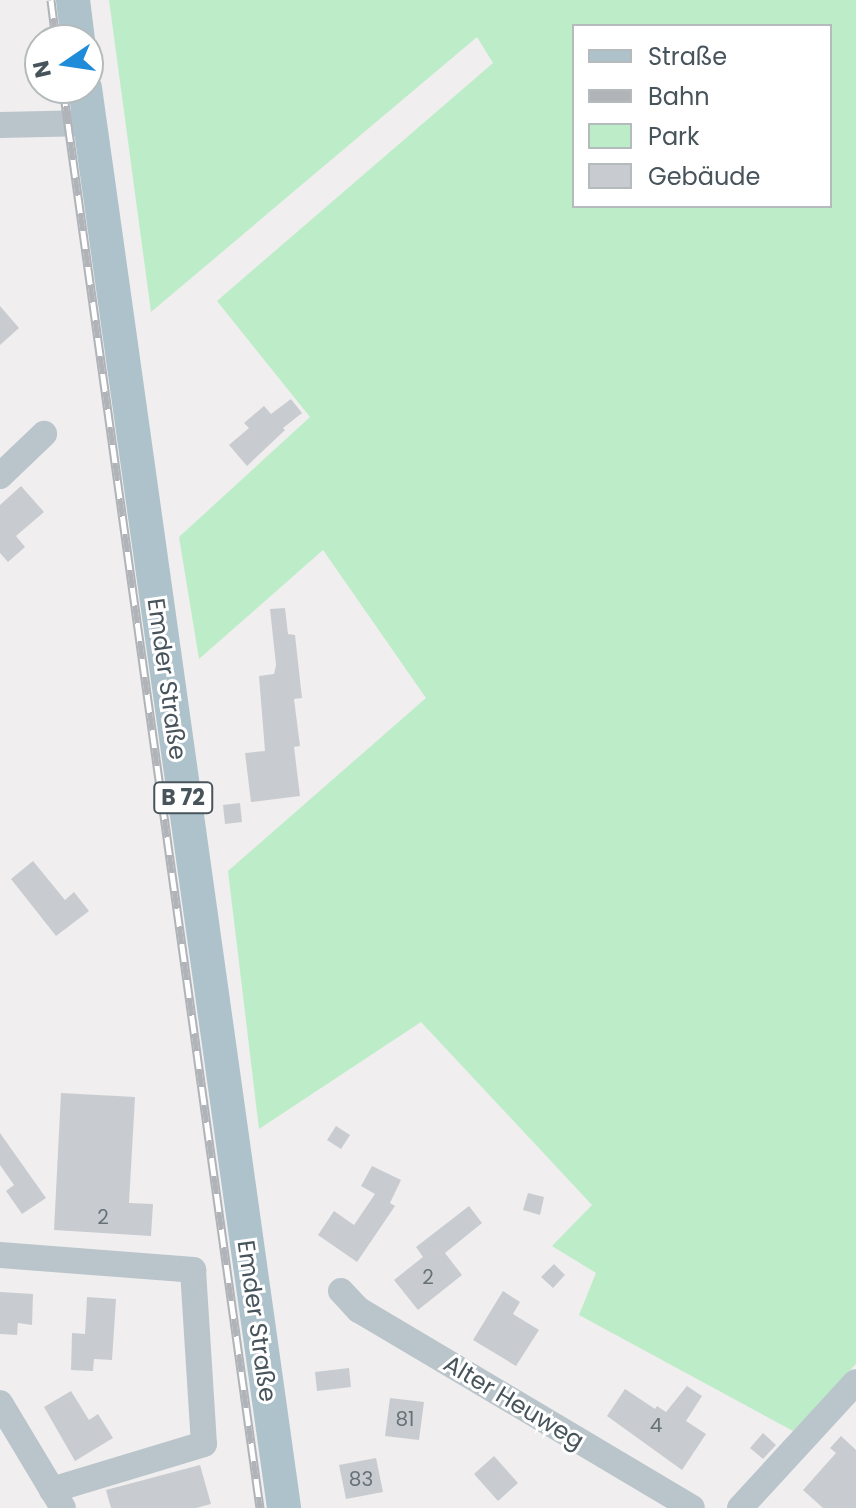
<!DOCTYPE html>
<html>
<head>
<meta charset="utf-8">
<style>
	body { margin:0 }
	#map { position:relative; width:856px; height:1508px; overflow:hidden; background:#f0eeee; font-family:Poppins,sans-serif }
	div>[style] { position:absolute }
	.green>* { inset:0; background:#bdedc8 }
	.building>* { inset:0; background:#c8ccd0 }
	.minor>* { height:26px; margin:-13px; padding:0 13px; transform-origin:13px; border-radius:13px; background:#bac5cb }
	.major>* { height:34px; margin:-17px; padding:0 17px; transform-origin:17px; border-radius:17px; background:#aec2cc }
	.rail>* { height:9px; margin-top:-4.5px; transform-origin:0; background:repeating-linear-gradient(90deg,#fff 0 18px,#b0b4b8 0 36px); box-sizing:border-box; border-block:2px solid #b0b4b8 }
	span { translate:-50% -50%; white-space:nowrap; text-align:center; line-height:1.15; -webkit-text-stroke:6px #fff; paint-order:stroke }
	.number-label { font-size:20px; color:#677278 }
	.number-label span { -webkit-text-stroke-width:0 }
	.shield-label span { padding:2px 6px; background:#fff; border:2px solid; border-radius:6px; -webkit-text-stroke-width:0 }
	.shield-label { font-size:22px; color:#47545b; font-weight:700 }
	.street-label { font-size:24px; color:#47545b }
	.legend { position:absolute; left:572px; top:24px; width:260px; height:184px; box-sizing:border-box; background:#fff; border:2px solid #b5bbbd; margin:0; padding:10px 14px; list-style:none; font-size:24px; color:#47545b }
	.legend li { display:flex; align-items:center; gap:16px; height:40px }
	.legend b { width:40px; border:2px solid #b5bbbd }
	.north { position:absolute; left:24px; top:24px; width:80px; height:80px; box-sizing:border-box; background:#fff; border:2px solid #b5bbbd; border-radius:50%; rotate:257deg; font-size:22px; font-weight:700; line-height:32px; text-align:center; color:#47545b }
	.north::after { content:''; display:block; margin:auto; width:28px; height:36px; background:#1f8cd9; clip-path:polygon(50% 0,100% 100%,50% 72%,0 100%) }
</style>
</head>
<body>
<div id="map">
	<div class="green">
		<div style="clip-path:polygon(evenodd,109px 0,856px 0,856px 1364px,793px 1431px,579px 1315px,596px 1273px,552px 1246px,592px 1205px,421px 1022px,259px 1129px,228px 871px,426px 698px,323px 550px,199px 659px,179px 537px,310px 417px,217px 301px,493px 63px,477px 37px,151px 312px,109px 0,574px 26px,830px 26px,830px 206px,574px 206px,574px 26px)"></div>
	</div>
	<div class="building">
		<div style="clip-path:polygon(0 306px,19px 328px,0 345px)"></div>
		<div style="clip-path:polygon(291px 399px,302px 413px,283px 428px,285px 430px,247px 466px,229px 445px,249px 428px,244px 423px,264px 406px,271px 414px)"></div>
		<div style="clip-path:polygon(21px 486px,44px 512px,16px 536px,25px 547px,8px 562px,0 553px,0 505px)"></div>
		<div style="clip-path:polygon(285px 608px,288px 634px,295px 635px,302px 698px,294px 699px,300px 746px,294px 747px,300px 796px,251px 802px,245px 753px,265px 751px,259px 676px,274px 674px,276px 665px,270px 609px)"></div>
		<div style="clip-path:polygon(240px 803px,242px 822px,225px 824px,223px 805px)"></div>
		<div style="clip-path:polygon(33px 861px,65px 900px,74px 892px,89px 911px,56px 936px,11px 879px)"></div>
		<div style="clip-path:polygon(61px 1093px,135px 1097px,129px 1203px,153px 1204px,151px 1236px,54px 1230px)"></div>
		<div style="clip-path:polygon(336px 1126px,350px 1135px,341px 1149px,327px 1140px)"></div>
		<div style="clip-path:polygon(0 1133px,46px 1198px,22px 1214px,6px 1191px,14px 1185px,0 1165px)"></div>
		<div style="clip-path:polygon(372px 1166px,401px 1180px,390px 1203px,395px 1206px,357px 1262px,318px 1235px,334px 1211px,354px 1225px,375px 1194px,361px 1186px)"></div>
		<div style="clip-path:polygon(528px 1193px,544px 1197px,540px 1215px,523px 1210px)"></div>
		<div style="clip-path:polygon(469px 1206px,482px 1223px,445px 1253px,462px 1275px,418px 1310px,394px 1280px,423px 1257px,416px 1247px)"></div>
		<div style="clip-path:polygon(554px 1264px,565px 1275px,553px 1288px,541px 1277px)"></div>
		<div style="clip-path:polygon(503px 1291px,520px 1302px,513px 1314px,539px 1330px,516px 1366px,473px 1340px)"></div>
		<div style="clip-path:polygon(0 1292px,33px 1294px,32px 1325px,18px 1323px,17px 1335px,0 1334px)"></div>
		<div style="clip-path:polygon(87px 1297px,116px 1299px,112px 1360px,94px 1359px,93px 1371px,71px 1370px,72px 1333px,85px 1334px)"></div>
		<div style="clip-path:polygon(349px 1368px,351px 1387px,317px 1391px,315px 1372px)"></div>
		<div style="clip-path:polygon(687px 1386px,702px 1396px,686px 1421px,706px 1434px,682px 1470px,607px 1416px,625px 1389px,655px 1409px,657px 1406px,666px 1412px)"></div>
		<div style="clip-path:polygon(71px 1391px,89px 1420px,98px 1414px,113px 1438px,75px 1461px,44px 1407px)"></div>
		<div style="clip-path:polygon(390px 1398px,424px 1402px,419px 1440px,385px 1436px)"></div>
		<div style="clip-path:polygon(763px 1433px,776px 1445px,763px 1459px,750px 1448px)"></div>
		<div style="clip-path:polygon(841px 1436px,856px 1450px,856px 1508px,823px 1508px,803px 1490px,836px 1453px,830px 1448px)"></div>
		<div style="clip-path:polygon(494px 1456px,518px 1483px,498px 1501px,474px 1474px)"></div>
		<div style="clip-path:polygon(376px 1458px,383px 1492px,346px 1499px,339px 1465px)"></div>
		<div style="clip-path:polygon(200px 1465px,211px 1504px,196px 1508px,111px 1508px,106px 1490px)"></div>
	</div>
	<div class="minor">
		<div style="left:0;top:125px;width:90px;rotate:-1.3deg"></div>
		<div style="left:0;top:476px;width:61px;rotate:-43.7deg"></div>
		<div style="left:0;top:1255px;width:194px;rotate:4.4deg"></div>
		<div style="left:193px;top:1270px;width:174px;rotate:86.4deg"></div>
		<div style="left:204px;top:1444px;width:159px;rotate:163.2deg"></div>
		<div style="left:341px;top:1291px;width:26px;rotate:47deg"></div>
		<div style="left:359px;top:1310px;width:387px;rotate:30.7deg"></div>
		<div style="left:0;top:1403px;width:122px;rotate:59deg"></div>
		<div style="left:740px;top:1508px;width:171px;rotate:-47.4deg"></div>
	</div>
	<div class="major">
		<div style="left:73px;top:0;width:40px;rotate:82.9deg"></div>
		<div style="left:85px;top:88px;width:1434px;rotate:82.02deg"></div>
	</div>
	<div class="rail">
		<div style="left:51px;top:0;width:40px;rotate:82.9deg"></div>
		<div style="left:63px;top:88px;width:1434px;rotate:82.1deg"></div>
	</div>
	<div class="number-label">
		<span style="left:103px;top:1217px">2</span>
		<span style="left:428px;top:1277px">2</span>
		<span style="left:405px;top:1419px">81</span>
		<span style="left:656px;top:1425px">4</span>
		<span style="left:361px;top:1479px">83</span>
	</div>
	<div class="shield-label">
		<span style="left:183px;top:798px">B 72</span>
	</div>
	<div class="street-label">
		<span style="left:167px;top:679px;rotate:82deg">Emder Straße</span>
		<span style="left:257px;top:1321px;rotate:82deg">Emder Straße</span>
		<span style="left:514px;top:1402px;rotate:31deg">Alter Heuweg</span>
	</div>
	<ul class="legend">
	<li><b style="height:10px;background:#aec2cc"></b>Straße</li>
	<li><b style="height:10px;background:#b0b4b8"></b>Bahn</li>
	<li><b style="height:22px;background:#bdedc8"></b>Park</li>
	<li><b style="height:22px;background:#c8ccd0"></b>Gebäude</li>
	</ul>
	<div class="north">N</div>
</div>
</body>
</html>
